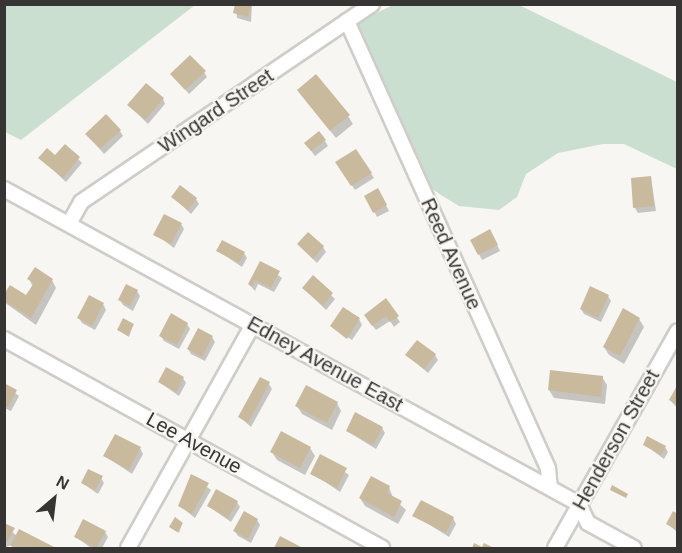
<!DOCTYPE html>
<html>
<head>
<meta charset="utf-8">
<style>
	body { margin:0 }
	#map { position:relative; width:682px; height:553px; overflow:hidden; background:#f8f6f2; font-family:Helvetica,sans-serif }
	div>[style] { position:absolute }
	.green>* { inset:0; background:#cbdfd0 }
	.shadow>* { inset:0; background:#0003 }
	.building>* { inset:0; background:#c9ba9e }
	.roads { filter:drop-shadow(2px 0 #cfcdc9) drop-shadow(-2px 0 #cfcdc9) drop-shadow(0 2px #cfcdc9) drop-shadow(0 -2px #cfcdc9) }
	.minor>* { height:14px; margin:-7px; padding:0 7px; transform-origin:7px; border-radius:7px; background:#fff }
	span { translate:-50% -50%; white-space:nowrap; text-align:center; line-height:1.15; -webkit-text-stroke:4.5px #f8f6f2; paint-order:stroke }
	.street-label { font-size:20px; color:#363534 }
	.frame { position:absolute; inset:0; border:6px solid #363534; pointer-events:none }
	.north { position:absolute; left:24px; top:469px; width:60px; height:60px; -webkit-text-stroke:4px #f8f6f2; paint-order:stroke; rotate:28deg; font-size:16px; font-weight:700; line-height:24px; text-align:center; color:#363534 }
	.north::after { content:''; display:block; margin:auto; width:21px; height:27px; background:#363534; clip-path:polygon(50% 0,100% 100%,50% 72%,0 100%) }
</style>
</head>
<body>
<div id="map">
	<div class="green">
		<div style="clip-path:polygon(4px 5px,5px 4px,195px 5px,21px 140px,5px 132px)"></div>
		<div style="clip-path:polygon(393px 5px,519px 5px,677px 82px,677px 169px,624px 144px,603px 144px,558px 153px,526px 174px,517px 197px,499px 210px,459px 206px,441px 195px,427px 185px,356px 23px)"></div>
	</div>
	<div class="shadow">
		<div style="clip-path:polygon(236px 4px,252px 4px,251px 22px,237px 18px)"></div>
		<div style="clip-path:polygon(204px 72px,207px 77px,189px 94px,172px 74px)"></div>
		<div style="clip-path:polygon(298px 91px,348px 116px,353px 124px,336px 138px)"></div>
		<div style="clip-path:polygon(163px 99px,165px 104px,148px 124px,129px 105px)"></div>
		<div style="clip-path:polygon(120px 131px,123px 136px,104px 154px,87px 134px)"></div>
		<div style="clip-path:polygon(325px 141px,328px 146px,315px 156px,309px 148px)"></div>
		<div style="clip-path:polygon(65px 146px,82px 163px,66px 182px,40px 158px,55px 157px)"></div>
		<div style="clip-path:polygon(356px 151px,374px 178px,355px 190px,337px 163px)"></div>
		<div style="clip-path:polygon(651px 178px,656px 211px,638px 213px,635px 208px)"></div>
		<div style="clip-path:polygon(378px 190px,389px 211px,377px 217px,366px 196px)"></div>
		<div style="clip-path:polygon(173px 197px,196px 199px,199px 204px,191px 214px)"></div>
		<div style="clip-path:polygon(181px 224px,184px 229px,174px 248px,155px 234px)"></div>
		<div style="clip-path:polygon(490px 231px,500px 251px,482px 260px,472px 240px)"></div>
		<div style="clip-path:polygon(299px 245px,323px 247px,326px 252px,317px 263px)"></div>
		<div style="clip-path:polygon(218px 251px,244px 253px,247px 258px,242px 267px)"></div>
		<div style="clip-path:polygon(261px 263px,282px 278px,274px 292px,258px 284px,255px 291px,249px 284px)"></div>
		<div style="clip-path:polygon(313px 278px,335px 299px,326px 310px,304px 288px)"></div>
		<div style="clip-path:polygon(29px 279px,52px 280px,56px 288px,36px 325px,4px 302px,4px 297px,27px 297px,33px 287px)"></div>
		<div style="clip-path:polygon(137px 291px,140px 296px,133px 311px,123px 305px,120px 300px)"></div>
		<div style="clip-path:polygon(608px 296px,611px 301px,601px 322px,584px 314px,581px 309px)"></div>
		<div style="clip-path:polygon(386px 301px,400px 322px,394px 327px,390px 321px,376px 330px,368px 320px)"></div>
		<div style="clip-path:polygon(103px 304px,106px 310px,95px 330px,82px 323px,79px 318px)"></div>
		<div style="clip-path:polygon(359px 319px,362px 325px,352px 340px,331px 326px)"></div>
		<div style="clip-path:polygon(639px 319px,644px 327px,624px 364px,609px 355px,604px 347px)"></div>
		<div style="clip-path:polygon(187px 324px,190px 329px,179px 349px,164px 341px,161px 336px)"></div>
		<div style="clip-path:polygon(133px 325px,129px 337px,119px 330px)"></div>
		<div style="clip-path:polygon(212px 337px,215px 342px,205px 361px,191px 354px,188px 349px)"></div>
		<div style="clip-path:polygon(407px 355px,435px 355px,438px 360px,428px 373px)"></div>
		<div style="clip-path:polygon(602px 377px,607px 385px,605px 404px,554px 398px,549px 390px)"></div>
		<div style="clip-path:polygon(183px 378px,186px 383px,179px 396px,159px 382px)"></div>
		<div style="clip-path:polygon(269px 384px,272px 389px,251px 427px,240px 417px)"></div>
		<div style="clip-path:polygon(4px 385px,19px 396px,11px 411px,4px 408px)"></div>
		<div style="clip-path:polygon(678px 387px,678px 409px,670px 400px)"></div>
		<div style="clip-path:polygon(337px 403px,341px 411px,332px 430px,302px 414px,297px 406px)"></div>
		<div style="clip-path:polygon(382px 428px,385px 433px,376px 449px,347px 431px)"></div>
		<div style="clip-path:polygon(645px 445px,665px 447px,668px 452px,664px 459px)"></div>
		<div style="clip-path:polygon(140px 448px,143px 454px,132px 474px,105px 456px)"></div>
		<div style="clip-path:polygon(310px 448px,315px 456px,305px 475px,277px 460px,272px 452px)"></div>
		<div style="clip-path:polygon(321px 456px,349px 475px,340px 492px,312px 473px)"></div>
		<div style="clip-path:polygon(192px 476px,211px 490px,195px 518px,180px 506px)"></div>
		<div style="clip-path:polygon(101px 478px,104px 483px,98px 494px,82px 483px)"></div>
		<div style="clip-path:polygon(389px 487px,393px 498px,406px 510px,398px 524px,365px 506px,360px 498px)"></div>
		<div style="clip-path:polygon(237px 502px,240px 507px,231px 522px,208px 506px)"></div>
		<div style="clip-path:polygon(414px 515px,453px 518px,456px 524px,449px 537px)"></div>
		<div style="clip-path:polygon(678px 515px,678px 533px,668px 524px)"></div>
		<div style="clip-path:polygon(257px 520px,260px 525px,251px 543px,238px 536px,235px 531px)"></div>
		<div style="clip-path:polygon(182px 524px,179px 533px,171px 527px)"></div>
		<div style="clip-path:polygon(4px 525px,17px 536px,20px 531px,52px 548px,13px 548px,11px 545px,4px 548px)"></div>
		<div style="clip-path:polygon(105px 532px,108px 537px,102px 548px,91px 548px,76px 537px)"></div>
	</div>
	<div class="building">
		<div style="clip-path:polygon(235px 4px,252px 4px,248px 17px,233px 13px)"></div>
		<div style="clip-path:polygon(190px 55px,206px 71px,185px 90px,170px 74px)"></div>
		<div style="clip-path:polygon(316px 74px,350px 115px,330px 131px,297px 90px)"></div>
		<div style="clip-path:polygon(146px 83px,164px 98px,145px 120px,127px 105px)"></div>
		<div style="clip-path:polygon(106px 114px,121px 130px,100px 149px,85px 134px)"></div>
		<div style="clip-path:polygon(319px 131px,326px 140px,311px 151px,304px 143px)"></div>
		<div style="clip-path:polygon(65px 144px,80px 157px,63px 178px,38px 158px,47px 148px,55px 155px)"></div>
		<div style="clip-path:polygon(356px 149px,372px 173px,351px 186px,335px 162px)"></div>
		<div style="clip-path:polygon(651px 176px,654px 206px,633px 208px,631px 178px)"></div>
		<div style="clip-path:polygon(180px 185px,197px 198px,188px 210px,171px 197px)"></div>
		<div style="clip-path:polygon(378px 188px,387px 205px,373px 213px,364px 196px)"></div>
		<div style="clip-path:polygon(164px 214px,182px 223px,171px 244px,153px 235px)"></div>
		<div style="clip-path:polygon(490px 229px,498px 245px,478px 255px,470px 240px)"></div>
		<div style="clip-path:polygon(308px 232px,324px 246px,313px 259px,297px 244px)"></div>
		<div style="clip-path:polygon(222px 240px,245px 252px,239px 263px,216px 251px)"></div>
		<div style="clip-path:polygon(260px 261px,280px 271px,271px 288px,255px 280px,252px 287px,248px 284px)"></div>
		<div style="clip-path:polygon(35px 267px,53px 279px,31px 318px,4px 301px,4px 294px,10px 285px,26px 295px,34px 283px,27px 279px)"></div>
		<div style="clip-path:polygon(313px 275px,333px 293px,323px 306px,302px 288px)"></div>
		<div style="clip-path:polygon(126px 284px,138px 290px,130px 306px,118px 300px)"></div>
		<div style="clip-path:polygon(590px 286px,609px 295px,598px 318px,580px 309px)"></div>
		<div style="clip-path:polygon(89px 295px,104px 303px,92px 326px,77px 318px)"></div>
		<div style="clip-path:polygon(386px 298px,399px 316px,390px 322px,386px 316px,372px 326px,364px 315px)"></div>
		<div style="clip-path:polygon(343px 307px,360px 318px,347px 339px,330px 326px)"></div>
		<div style="clip-path:polygon(623px 308px,640px 318px,620px 356px,603px 347px)"></div>
		<div style="clip-path:polygon(171px 313px,188px 323px,177px 345px,159px 336px)"></div>
		<div style="clip-path:polygon(123px 318px,134px 324px,128px 336px,117px 330px)"></div>
		<div style="clip-path:polygon(198px 328px,213px 336px,202px 357px,187px 349px)"></div>
		<div style="clip-path:polygon(417px 340px,436px 354px,424px 369px,405px 355px)"></div>
		<div style="clip-path:polygon(166px 367px,184px 377px,176px 392px,158px 382px)"></div>
		<div style="clip-path:polygon(550px 370px,603px 376px,601px 397px,548px 390px)"></div>
		<div style="clip-path:polygon(260px 377px,270px 382px,248px 423px,238px 417px)"></div>
		<div style="clip-path:polygon(4px 383px,17px 390px,8px 407px,4px 405px)"></div>
		<div style="clip-path:polygon(678px 384px,678px 405px,669px 400px)"></div>
		<div style="clip-path:polygon(306px 385px,338px 402px,327px 423px,295px 406px)"></div>
		<div style="clip-path:polygon(355px 412px,383px 427px,373px 445px,346px 431px)"></div>
		<div style="clip-path:polygon(281px 431px,311px 447px,300px 468px,270px 452px)"></div>
		<div style="clip-path:polygon(115px 434px,141px 447px,129px 470px,103px 456px)"></div>
		<div style="clip-path:polygon(647px 436px,666px 446px,661px 455px,643px 445px)"></div>
		<div style="clip-path:polygon(320px 454px,347px 468px,337px 488px,310px 474px)"></div>
		<div style="clip-path:polygon(88px 469px,103px 476px,95px 490px,81px 483px)"></div>
		<div style="clip-path:polygon(191px 474px,209px 483px,192px 514px,178px 506px)"></div>
		<div style="clip-path:polygon(371px 476px,390px 486px,387px 493px,402px 501px,394px 517px,359px 498px)"></div>
		<div style="clip-path:polygon(612px 485px,628px 494px,626px 498px,610px 490px)"></div>
		<div style="clip-path:polygon(216px 489px,238px 501px,228px 518px,207px 506px)"></div>
		<div style="clip-path:polygon(421px 500px,454px 517px,446px 533px,412px 516px)"></div>
		<div style="clip-path:polygon(244px 511px,258px 519px,248px 539px,233px 531px)"></div>
		<div style="clip-path:polygon(673px 511px,678px 514px,678px 531px,666px 524px)"></div>
		<div style="clip-path:polygon(175px 517px,183px 523px,177px 532px,169px 527px)"></div>
		<div style="clip-path:polygon(83px 519px,106px 531px,96px 548px,74px 537px)"></div>
		<div style="clip-path:polygon(4px 523px,15px 528px,4px 547px)"></div>
		<div style="clip-path:polygon(19px 529px,56px 548px,10px 546px)"></div>
		<div style="clip-path:polygon(280px 536px,303px 548px,274px 548px)"></div>
		<div style="clip-path:polygon(474px 543px,482px 547px,484px 543px,494px 548px,472px 548px)"></div>
	</div>
	<div class="roads">
		<div class="minor">
			<div style="left:347px;top:21px;width:491px;rotate:65.8deg"></div>
			<div style="left:548px;top:469px;width:19px;rotate:84deg"></div>
			<div style="left:4px;top:189px;width:656px;rotate:28.72deg"></div>
			<div style="left:579px;top:504px;width:21px;rotate:65deg"></div>
			<div style="left:588px;top:523px;width:52px;rotate:28.5deg"></div>
			<div style="left:69px;top:224px;width:25px;rotate:-61deg"></div>
			<div style="left:81px;top:202px;width:352px;rotate:-34.2deg"></div>
			<div style="left:4px;top:339px;width:432px;rotate:28.9deg"></div>
			<div style="left:128px;top:548px;width:257px;rotate:-60.8deg"></div>
			<div style="left:555px;top:548px;width:249px;rotate:-60.5deg"></div>
		</div>
	</div>
	<div class="street-label">
		<span style="left:216px;top:111px;rotate:-34deg">Wingard Street</span>
		<span style="left:451px;top:254px;rotate:66deg">Reed Avenue</span>
		<span style="left:325px;top:364px;rotate:29deg">Edney Avenue East</span>
		<span style="left:616px;top:440px;rotate:-61deg">Henderson Street</span>
		<span style="left:194px;top:443px;rotate:29deg">Lee Avenue</span>
	</div>
	<div class="frame"></div>
	<div class="north">N</div>
</div>
</body>
</html>
